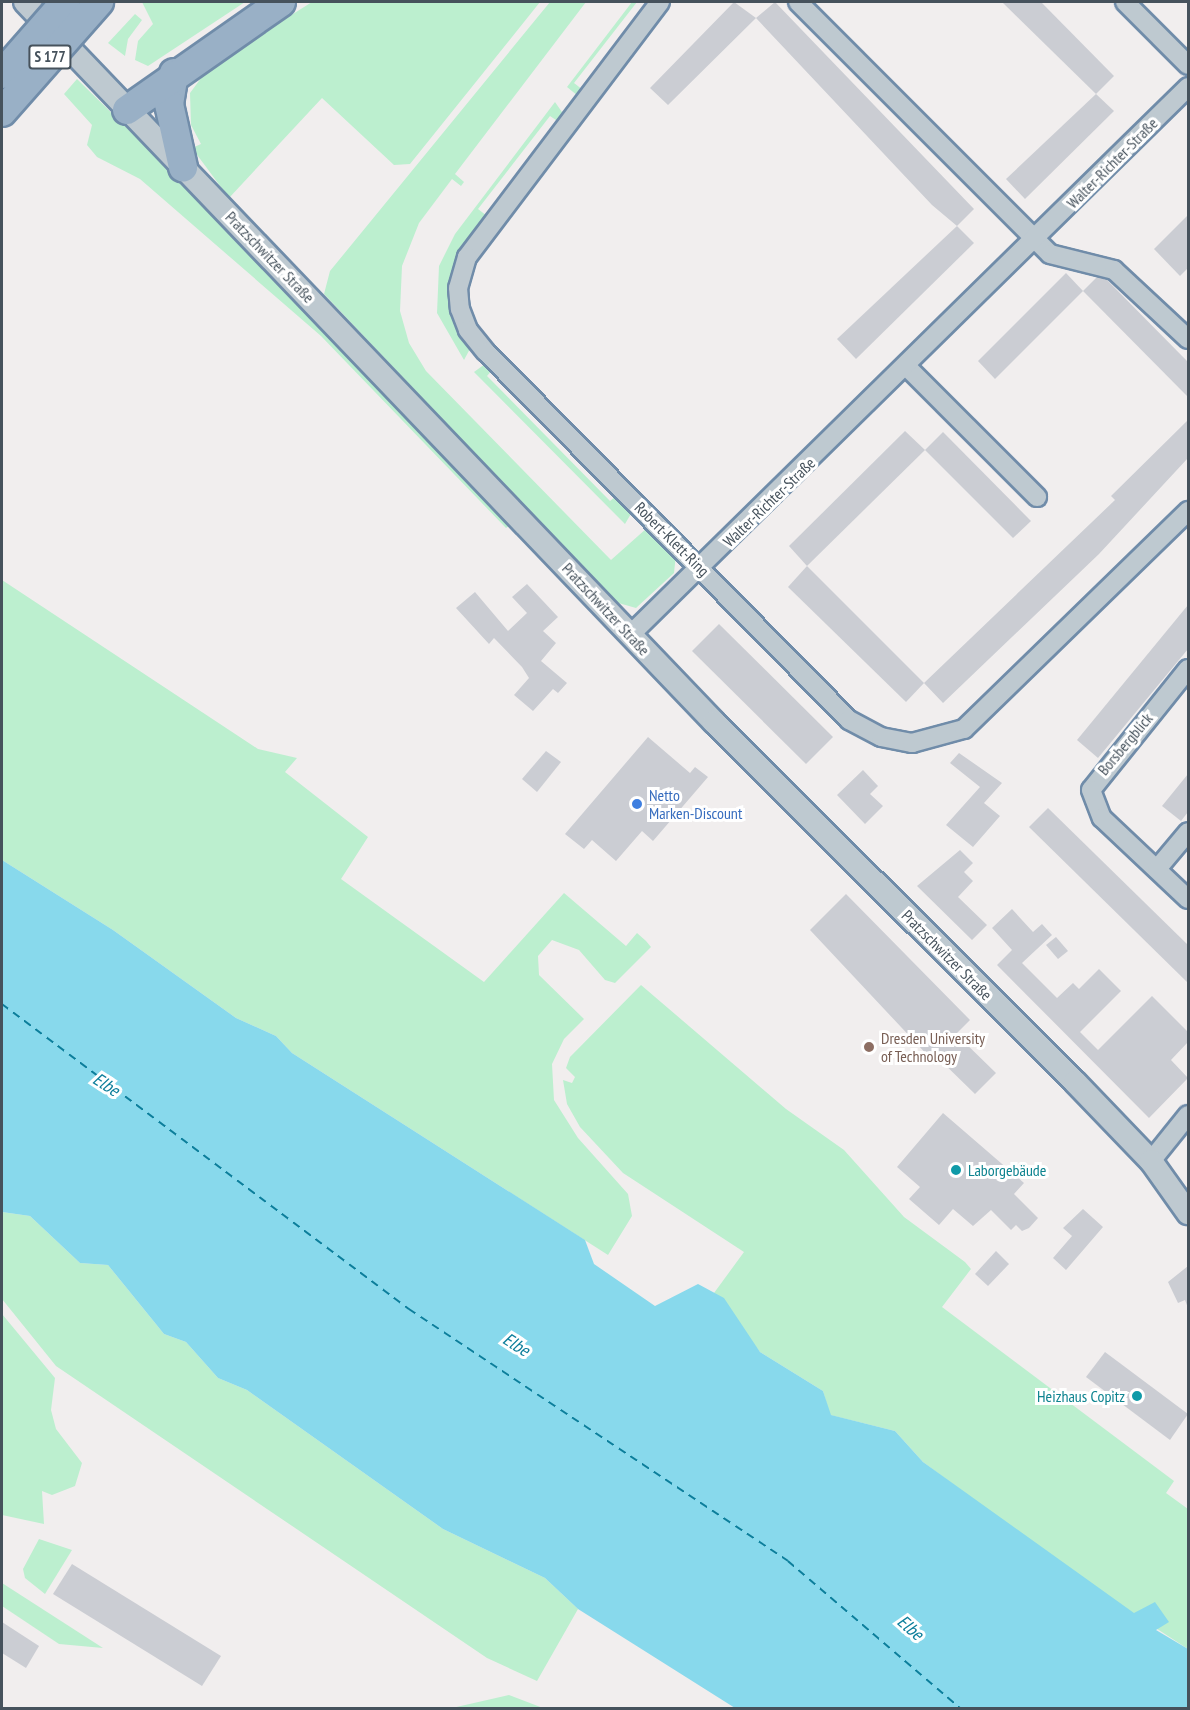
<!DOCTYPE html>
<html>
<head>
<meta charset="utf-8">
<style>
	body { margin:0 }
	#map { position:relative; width:1190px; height:1710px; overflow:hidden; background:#f1eeee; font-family:"PT Sans Narrow",sans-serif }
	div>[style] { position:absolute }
	.green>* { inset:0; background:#bcefcf }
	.water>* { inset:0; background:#88d9ec }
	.ferry>* { height:1.5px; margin-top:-0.75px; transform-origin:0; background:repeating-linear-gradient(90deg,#0c7e9b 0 8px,transparent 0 14px) }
	.building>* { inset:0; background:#cbcdd3 }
	.roads { filter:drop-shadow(2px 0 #708ca9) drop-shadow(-2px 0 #708ca9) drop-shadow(0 2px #708ca9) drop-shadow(0 -2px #708ca9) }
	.minor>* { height:18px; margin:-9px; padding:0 9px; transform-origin:9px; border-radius:9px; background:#bec9d0 }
	.tertiary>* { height:22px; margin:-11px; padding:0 11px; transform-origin:11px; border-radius:11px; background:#bec9d0 }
	.trunk>* { height:28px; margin:-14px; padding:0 14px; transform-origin:14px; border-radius:14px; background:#99b0c6 }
	.bridges { filter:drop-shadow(2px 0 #708ca9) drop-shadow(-2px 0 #708ca9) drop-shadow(0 2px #708ca9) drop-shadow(0 -2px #708ca9) }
	.trunk-bridge>* { height:28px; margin:-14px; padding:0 14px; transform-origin:14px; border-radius:14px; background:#99b0c6 }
	.dots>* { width:16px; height:16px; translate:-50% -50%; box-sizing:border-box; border:3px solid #fff; border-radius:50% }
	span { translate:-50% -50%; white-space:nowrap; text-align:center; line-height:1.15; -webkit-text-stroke:6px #fff; paint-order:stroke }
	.shield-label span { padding:2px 4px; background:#fff; border:2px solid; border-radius:4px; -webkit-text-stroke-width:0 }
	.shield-label { font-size:15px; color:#46525c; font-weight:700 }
	.street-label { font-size:16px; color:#46525c }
	.shop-label { font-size:16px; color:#366cbe }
	.left { translate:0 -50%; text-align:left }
	.education-label { font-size:16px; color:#785e54 }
	.culture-label { font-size:16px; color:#0d838f }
	.right { translate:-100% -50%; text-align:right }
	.water-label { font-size:18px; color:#0c7e9b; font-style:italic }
	.frame { position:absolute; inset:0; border:3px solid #46525c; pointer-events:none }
</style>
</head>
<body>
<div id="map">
	<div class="green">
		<div style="clip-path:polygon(142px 2px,245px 2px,148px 66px,135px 60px,138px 41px,153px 24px)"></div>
		<div style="clip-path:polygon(312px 2px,540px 2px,410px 164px,394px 165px,322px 98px,229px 198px,192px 148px,201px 144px,191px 125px,190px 93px,210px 66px)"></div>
		<div style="clip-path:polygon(550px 2px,586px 2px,455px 174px,464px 182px,461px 186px,452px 179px,419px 223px,402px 266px,400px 311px,409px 343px,426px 371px,611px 560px,647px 528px,676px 554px,674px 573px,636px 608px,615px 602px,324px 294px,330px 271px)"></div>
		<div style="clip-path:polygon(632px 2px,637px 2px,574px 83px,583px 90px,578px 96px,567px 87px)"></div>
		<div style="clip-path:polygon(135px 14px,142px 20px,128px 39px,125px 56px,108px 43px)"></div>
		<div style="clip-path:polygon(77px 79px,231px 230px,269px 276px,301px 301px,513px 523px,506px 528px,321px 336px,140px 179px,97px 157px,87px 145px,92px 125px,64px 94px)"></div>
		<div style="clip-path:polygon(555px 102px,564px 115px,559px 122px,550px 116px,478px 209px,487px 216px,456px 264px,452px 278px,471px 347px,464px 360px,437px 313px,439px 266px,455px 234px)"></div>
		<div style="clip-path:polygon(485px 364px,494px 368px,487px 376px,610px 501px,619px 494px,632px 512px,625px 524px,474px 372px)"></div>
		<div style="clip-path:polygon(2px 580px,258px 749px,297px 758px,285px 772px,368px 837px,341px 879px,484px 982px,564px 893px,626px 946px,637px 933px,646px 941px,651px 947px,615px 983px,605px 980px,579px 950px,552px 940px,538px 956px,539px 975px,584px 1019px,564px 1039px,552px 1064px,554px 1100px,578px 1138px,628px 1194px,632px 1216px,608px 1255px,292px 1053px,276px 1036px,236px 1018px,113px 930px,2px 860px)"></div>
		<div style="clip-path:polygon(641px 985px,786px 1109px,844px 1150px,904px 1217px,965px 1262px,971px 1269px,942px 1307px,1174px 1481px,1166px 1493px,1188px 1509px,1188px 1649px,1085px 1582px,923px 1462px,895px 1431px,830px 1415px,823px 1391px,760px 1352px,714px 1293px,744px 1252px,623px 1173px,580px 1127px,567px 1104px,563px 1080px,572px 1083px,575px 1077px,566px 1068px,570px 1057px)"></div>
		<div style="clip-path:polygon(2px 1212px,30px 1216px,80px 1263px,108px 1265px,164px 1334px,186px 1342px,218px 1378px,247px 1390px,443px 1529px,545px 1578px,578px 1609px,537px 1681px,487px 1658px,56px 1366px,2px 1299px)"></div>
		<div style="clip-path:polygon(2px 1314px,55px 1378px,51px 1410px,56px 1429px,82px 1463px,75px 1486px,52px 1495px,42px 1491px,44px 1524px,2px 1515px)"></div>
		<div style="clip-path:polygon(39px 1539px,72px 1550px,45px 1594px,25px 1578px,23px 1569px)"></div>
		<div style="clip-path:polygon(2px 1583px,103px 1648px,59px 1644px,2px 1606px)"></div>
		<div style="clip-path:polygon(509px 1695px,543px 1708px,452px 1708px)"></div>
	</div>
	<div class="water">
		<div style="clip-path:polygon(2px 860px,113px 930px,236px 1018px,276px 1036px,292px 1053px,585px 1240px,594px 1264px,655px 1306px,698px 1284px,724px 1298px,760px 1352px,823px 1391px,831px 1415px,895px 1431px,923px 1462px,1134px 1613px,1155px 1602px,1169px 1622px,1156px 1630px,1188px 1649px,1188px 1708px,735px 1708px,578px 1609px,545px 1578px,443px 1529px,247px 1390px,218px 1378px,186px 1342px,164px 1334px,108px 1265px,80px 1263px,30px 1216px,2px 1212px)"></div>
	</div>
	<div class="ferry">
		<div style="left:2px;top:1004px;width:509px;rotate:36.85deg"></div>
		<div style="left:409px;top:1309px;width:455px;rotate:33.6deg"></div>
		<div style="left:788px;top:1561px;width:226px;rotate:40.5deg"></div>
	</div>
	<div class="building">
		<div style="clip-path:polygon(734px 2px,756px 18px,775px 2px,974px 209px,957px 226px,932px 205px,756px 18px,668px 105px,650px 88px)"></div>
		<div style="clip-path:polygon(1002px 2px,1041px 2px,1114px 76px,1096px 94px)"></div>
		<div style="clip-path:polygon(1096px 94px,1114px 111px,1025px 199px,1006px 179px)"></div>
		<div style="clip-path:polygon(1188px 215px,1188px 268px,1180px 276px,1154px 249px)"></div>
		<div style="clip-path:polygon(957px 226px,974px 243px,856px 359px,837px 339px)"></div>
		<div style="clip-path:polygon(1066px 273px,1083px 291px,995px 379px,978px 361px)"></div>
		<div style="clip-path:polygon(1097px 277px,1107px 280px,1188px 362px,1188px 397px,1083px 291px)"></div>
		<div style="clip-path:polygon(1188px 420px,1188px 458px,1099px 554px,943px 703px,924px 683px,1115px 500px,1111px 496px)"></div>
		<div style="clip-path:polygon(905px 431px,925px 450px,807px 566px,789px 546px)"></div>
		<div style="clip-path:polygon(943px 432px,1031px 521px,1013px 538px,925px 450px)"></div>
		<div style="clip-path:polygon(807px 566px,924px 683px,906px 702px,788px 587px)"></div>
		<div style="clip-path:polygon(527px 584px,558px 617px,543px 631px,556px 643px,541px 661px,567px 683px,558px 693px,553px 689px,533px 711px,514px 695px,529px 678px,522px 667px,494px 638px,489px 644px,456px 608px,475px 592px,508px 631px,527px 613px,512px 597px)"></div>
		<div style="clip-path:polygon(1188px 605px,1188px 649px,1098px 758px,1077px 740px)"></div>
		<div style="clip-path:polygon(719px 624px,833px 737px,806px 764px,692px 651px)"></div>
		<div style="clip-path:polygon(648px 737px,690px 773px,695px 767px,708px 777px,653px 841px,642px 831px,616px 861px,592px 840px,584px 849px,565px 834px)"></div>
		<div style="clip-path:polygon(546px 751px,561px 762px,537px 792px,522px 779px)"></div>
		<div style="clip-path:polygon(959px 753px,1002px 783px,984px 803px,1000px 816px,973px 847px,946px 825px,980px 787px,950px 763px)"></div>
		<div style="clip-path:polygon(863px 770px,878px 786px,870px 794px,883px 806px,865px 824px,837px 795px)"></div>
		<div style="clip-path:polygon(1188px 774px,1188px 812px,1181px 821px,1162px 806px)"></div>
		<div style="clip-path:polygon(1048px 808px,1188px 945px,1188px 983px,1029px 827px)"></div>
		<div style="clip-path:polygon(960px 850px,973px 863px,964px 872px,973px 881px,958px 897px,987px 925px,972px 940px,917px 886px)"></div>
		<div style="clip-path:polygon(846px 894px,970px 1020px,956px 1034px,996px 1073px,975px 1094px,935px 1055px,931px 1059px,810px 930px)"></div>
		<div style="clip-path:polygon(1012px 909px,1033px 932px,1042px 924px,1052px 935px,1022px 963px,1057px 998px,1073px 983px,1079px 989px,1099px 969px,1121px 991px,1080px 1032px,1098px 1050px,1152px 996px,1188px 1032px,1188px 1042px,1171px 1060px,1188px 1078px,1149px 1118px,997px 965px,1012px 950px,992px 928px)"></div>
		<div style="clip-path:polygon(1056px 937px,1068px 951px,1058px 959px,1046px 945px)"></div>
		<div style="clip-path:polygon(943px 1113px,1024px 1183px,1014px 1194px,1038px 1218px,1029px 1228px,1022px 1231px,1016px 1225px,1011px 1230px,991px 1210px,973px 1226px,953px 1209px,939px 1225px,909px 1199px,920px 1187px,897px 1167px)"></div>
		<div style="clip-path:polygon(1083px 1209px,1103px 1227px,1066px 1270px,1053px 1258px,1072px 1236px,1063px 1228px)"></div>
		<div style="clip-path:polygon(996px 1251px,1009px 1264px,988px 1286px,975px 1274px)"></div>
		<div style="clip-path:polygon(1188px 1266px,1188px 1308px,1185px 1300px,1178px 1303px,1168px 1282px)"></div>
		<div style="clip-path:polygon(1105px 1352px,1188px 1414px,1170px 1440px,1086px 1377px)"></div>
		<div style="clip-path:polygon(72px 1564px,221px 1656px,202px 1686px,53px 1594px)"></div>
		<div style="clip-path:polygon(2px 1622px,39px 1646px,26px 1668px,2px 1653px)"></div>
	</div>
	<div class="roads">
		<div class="minor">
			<div style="left:660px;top:2px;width:320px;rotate:127.1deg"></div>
			<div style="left:467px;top:257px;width:32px;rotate:106deg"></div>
			<div style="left:458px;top:288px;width:21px;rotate:85deg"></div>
			<div style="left:460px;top:309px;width:22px;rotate:69deg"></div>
			<div style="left:468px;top:330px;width:28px;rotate:51deg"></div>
			<div style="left:486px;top:352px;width:517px;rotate:45.39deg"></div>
			<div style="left:849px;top:720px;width:36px;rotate:28deg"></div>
			<div style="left:881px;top:737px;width:32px;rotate:11deg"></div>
			<div style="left:912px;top:743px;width:54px;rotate:-15.1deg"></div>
			<div style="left:964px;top:729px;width:313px;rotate:-44.2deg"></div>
			<div style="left:798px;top:2px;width:356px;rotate:45deg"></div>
			<div style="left:1050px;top:254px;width:66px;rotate:14deg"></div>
			<div style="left:1114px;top:270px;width:101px;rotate:43deg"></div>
			<div style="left:1125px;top:2px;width:89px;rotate:45deg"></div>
			<div style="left:907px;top:367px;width:184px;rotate:45deg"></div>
			<div style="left:630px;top:635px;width:782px;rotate:-44.48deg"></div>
			<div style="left:1188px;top:669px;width:155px;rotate:128.7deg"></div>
			<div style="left:1091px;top:790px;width:30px;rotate:69deg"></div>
			<div style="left:1102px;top:818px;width:118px;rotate:43.3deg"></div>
			<div style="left:1157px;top:869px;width:48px;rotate:-50deg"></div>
			<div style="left:1151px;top:1161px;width:59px;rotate:-51.2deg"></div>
		</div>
		<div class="tertiary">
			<div style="left:25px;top:2px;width:997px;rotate:46.26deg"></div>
			<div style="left:714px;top:722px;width:510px;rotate:44.92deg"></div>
			<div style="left:1075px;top:1082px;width:110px;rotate:46.1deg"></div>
			<div style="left:1151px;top:1161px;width:64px;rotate:54.6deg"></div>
		</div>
		<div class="trunk">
			<div style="left:174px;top:73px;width:31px;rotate:99deg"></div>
			<div style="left:169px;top:104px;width:65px;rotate:77.5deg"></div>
			<div style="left:127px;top:110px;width:188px;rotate:-35deg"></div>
		</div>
	</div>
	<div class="bridges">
		<div class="trunk-bridge">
			<div style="left:2px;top:74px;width:96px;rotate:-48.8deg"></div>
			<div style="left:2px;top:112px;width:147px;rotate:-48.6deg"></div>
		</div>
	</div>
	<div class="dots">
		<div style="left:637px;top:804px;background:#3f7fe0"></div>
		<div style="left:869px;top:1047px;background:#8d6e63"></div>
		<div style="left:956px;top:1170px;background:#0f9aa8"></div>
		<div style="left:1137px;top:1396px;background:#0f9aa8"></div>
	</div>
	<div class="shield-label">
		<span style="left:50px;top:57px">S 177</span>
	</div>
	<div class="street-label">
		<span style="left:1112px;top:163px;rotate:-45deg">Walter-Richter-Straße</span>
		<span style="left:270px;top:257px;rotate:46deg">Pratzschwitzer Straße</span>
		<span style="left:769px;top:502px;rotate:-44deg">Walter-Richter-Straße</span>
		<span style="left:672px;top:539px;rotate:45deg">Robert-Klett-Ring</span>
		<span style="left:606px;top:609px;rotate:47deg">Pratzschwitzer Straße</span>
		<span style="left:1125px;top:744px;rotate:-50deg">Borsbergblick</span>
		<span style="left:947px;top:955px;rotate:45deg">Pratzschwitzer Straße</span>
	</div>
	<div class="shop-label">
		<span class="left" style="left:649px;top:804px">Netto<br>Marken-Discount</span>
	</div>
	<div class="education-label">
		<span class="left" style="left:881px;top:1047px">Dresden University<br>of Technology</span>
	</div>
	<div class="culture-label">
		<span class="left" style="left:968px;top:1170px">Laborgebäude</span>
		<span class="right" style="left:1125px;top:1396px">Heizhaus Copitz</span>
	</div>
	<div class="water-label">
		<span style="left:106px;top:1085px;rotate:33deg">Elbe</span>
		<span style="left:516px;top:1345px;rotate:32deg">Elbe</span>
		<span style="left:910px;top:1628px;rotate:41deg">Elbe</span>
	</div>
	<div class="frame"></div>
</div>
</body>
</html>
